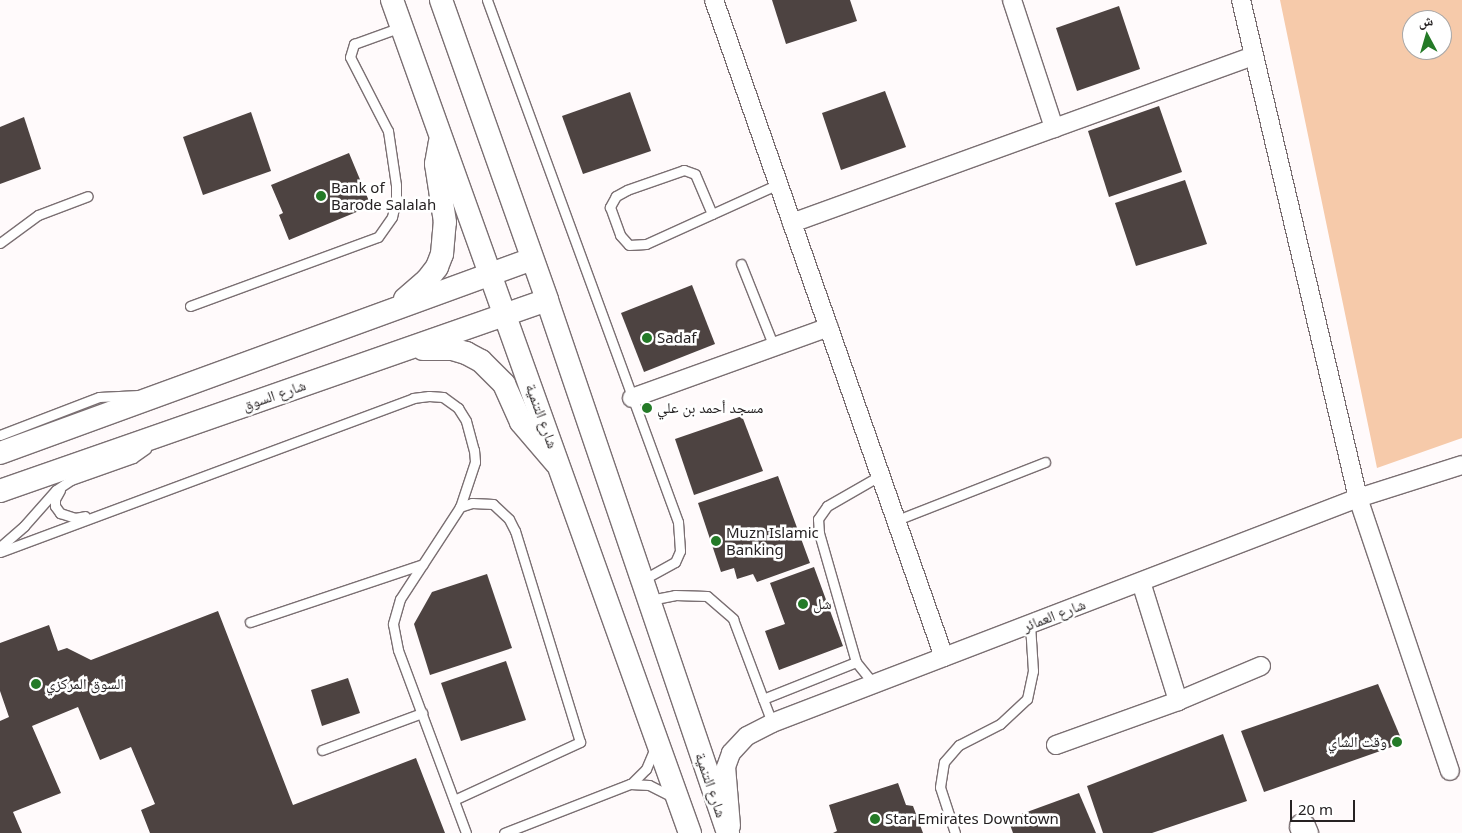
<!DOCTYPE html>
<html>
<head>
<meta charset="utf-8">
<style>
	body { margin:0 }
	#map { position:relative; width:1462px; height:833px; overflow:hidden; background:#fffafb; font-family:"Noto Sans","Noto Naskh Arabic",sans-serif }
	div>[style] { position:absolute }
	.green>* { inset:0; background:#f6caaa }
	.building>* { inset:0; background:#4d4341 }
	.roads { filter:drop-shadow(1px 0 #7a6f72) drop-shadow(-1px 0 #7a6f72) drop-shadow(0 1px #7a6f72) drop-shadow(0 -1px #7a6f72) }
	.service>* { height:9px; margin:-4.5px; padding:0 4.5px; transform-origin:4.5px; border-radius:4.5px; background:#fff }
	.minor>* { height:18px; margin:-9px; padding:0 9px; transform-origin:9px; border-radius:9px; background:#fff }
	.tertiary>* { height:22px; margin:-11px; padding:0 11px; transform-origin:11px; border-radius:11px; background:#fff }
	.secondary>* { height:25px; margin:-12.5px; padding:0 12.5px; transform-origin:12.5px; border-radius:12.5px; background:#fff }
	.dots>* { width:14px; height:14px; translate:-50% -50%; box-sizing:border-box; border:2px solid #fff; border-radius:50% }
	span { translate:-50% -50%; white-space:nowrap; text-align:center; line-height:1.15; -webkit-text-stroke:5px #fff; paint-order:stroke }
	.poi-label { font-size:15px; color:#262223 }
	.left { translate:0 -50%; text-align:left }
	.right { translate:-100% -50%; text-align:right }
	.street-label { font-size:15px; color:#262223 }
	.north { position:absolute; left:1402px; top:10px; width:50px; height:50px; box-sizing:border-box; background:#fff; border:1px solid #a8a7a7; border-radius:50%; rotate:354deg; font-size:14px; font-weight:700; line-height:20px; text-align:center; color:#262223 }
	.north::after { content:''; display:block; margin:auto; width:18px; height:22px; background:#247a27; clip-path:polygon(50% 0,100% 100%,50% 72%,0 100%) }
	.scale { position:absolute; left:1290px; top:800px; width:65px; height:22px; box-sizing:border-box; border:2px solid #262223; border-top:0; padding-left:6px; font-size:15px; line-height:18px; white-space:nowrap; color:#262223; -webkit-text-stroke:4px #fff; paint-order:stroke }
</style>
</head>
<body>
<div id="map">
	<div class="green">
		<div style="clip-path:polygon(evenodd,1280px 0,1462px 0,1462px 438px,1377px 468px,1280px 0,1412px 20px,1442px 20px,1442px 50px,1412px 50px,1412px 20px)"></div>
	</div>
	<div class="building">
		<div style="clip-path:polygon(772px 0,850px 0,857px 21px,786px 44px)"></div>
		<div style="clip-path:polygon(1119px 6px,1140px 69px,1077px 91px,1056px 28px)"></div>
		<div style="clip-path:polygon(885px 91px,906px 147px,841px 170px,822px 113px)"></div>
		<div style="clip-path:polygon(630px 92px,651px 151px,583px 174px,562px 116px)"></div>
		<div style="clip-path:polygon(1159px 106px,1182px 172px,1109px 197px,1088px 131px)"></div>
		<div style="clip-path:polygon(251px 112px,271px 171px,203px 195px,183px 137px)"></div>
		<div style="clip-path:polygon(24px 117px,41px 169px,0 184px,0 127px)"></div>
		<div style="clip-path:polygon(349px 153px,371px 206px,289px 240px,279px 215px,283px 213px,271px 185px)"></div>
		<div style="clip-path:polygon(1185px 180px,1207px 244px,1136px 266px,1115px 203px)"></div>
		<div style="clip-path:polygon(692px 285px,715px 344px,644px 372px,621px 313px)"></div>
		<div style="clip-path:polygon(742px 416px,763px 471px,694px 495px,675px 439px)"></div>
		<div style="clip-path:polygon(778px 476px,810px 563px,757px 582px,753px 574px,737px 579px,734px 568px,721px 572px,698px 503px)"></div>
		<div style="clip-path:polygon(814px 567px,843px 646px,779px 670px,765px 631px,785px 624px,770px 583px)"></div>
		<div style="clip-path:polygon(487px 574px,512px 648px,430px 675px,414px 624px,432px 592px)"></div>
		<div style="clip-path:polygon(218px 611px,293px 805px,416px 758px,445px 833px,150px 833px,141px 810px,155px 804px,131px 747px,100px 760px,78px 707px,32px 726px,61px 793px,13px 812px,22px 833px,0 833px,0 721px,9px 717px,0 691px,0 643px,49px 625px,58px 651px,67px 648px,91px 660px)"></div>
		<div style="clip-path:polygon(506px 661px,526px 720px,461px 741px,441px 683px)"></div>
		<div style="clip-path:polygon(348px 678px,360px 713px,322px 726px,311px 690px)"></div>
		<div style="clip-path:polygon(1378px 684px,1403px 743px,1264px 792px,1241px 731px)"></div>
		<div style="clip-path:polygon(1223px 734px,1247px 801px,1152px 833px,1103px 833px,1087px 786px)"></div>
		<div style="clip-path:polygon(898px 783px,906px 805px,913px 806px,923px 833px,833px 833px,837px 831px,829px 805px)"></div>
		<div style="clip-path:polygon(1079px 793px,1096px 833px,1013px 833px,1008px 819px)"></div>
	</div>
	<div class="roads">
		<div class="service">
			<div style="left:487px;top:0;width:556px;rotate:69.9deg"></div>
			<div style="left:678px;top:522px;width:29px;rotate:86deg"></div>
			<div style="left:680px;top:551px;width:12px;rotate:114deg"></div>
			<div style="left:675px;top:562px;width:38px;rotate:151deg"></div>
			<div style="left:712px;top:214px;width:43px;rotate:-113deg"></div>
			<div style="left:695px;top:174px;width:12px;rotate:-160deg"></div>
			<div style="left:684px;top:170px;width:60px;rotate:160.7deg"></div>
			<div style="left:627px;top:190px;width:13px;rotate:151deg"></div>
			<div style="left:616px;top:196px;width:13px;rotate:119deg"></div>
			<div style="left:610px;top:207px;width:30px;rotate:70deg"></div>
			<div style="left:620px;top:235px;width:13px;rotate:48deg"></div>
			<div style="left:629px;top:245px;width:17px;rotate:-3deg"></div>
			<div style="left:646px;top:244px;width:145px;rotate:-24.4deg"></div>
			<div style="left:0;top:243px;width:47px;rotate:-36.4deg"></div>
			<div style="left:38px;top:215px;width:53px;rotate:-20.8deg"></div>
			<div style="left:741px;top:264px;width:89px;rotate:68.3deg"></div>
			<div style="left:190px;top:306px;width:200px;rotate:-20.2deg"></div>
			<div style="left:378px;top:237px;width:24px;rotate:-55deg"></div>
			<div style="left:392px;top:217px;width:17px;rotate:-77deg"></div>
			<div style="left:396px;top:200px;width:15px;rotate:-90deg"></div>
			<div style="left:396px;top:185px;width:55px;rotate:-98.4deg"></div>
			<div style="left:388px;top:131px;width:83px;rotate:-117.2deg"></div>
			<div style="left:350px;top:57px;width:14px;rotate:-73deg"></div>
			<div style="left:354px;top:44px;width:50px;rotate:-19.9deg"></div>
			<div style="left:0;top:435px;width:106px;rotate:-21deg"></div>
			<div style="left:99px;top:397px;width:40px;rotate:-2.9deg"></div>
			<div style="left:60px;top:490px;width:10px;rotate:119deg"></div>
			<div style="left:55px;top:499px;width:7px;rotate:90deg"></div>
			<div style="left:55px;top:506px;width:9px;rotate:54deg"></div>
			<div style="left:60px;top:513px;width:16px;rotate:18deg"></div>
			<div style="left:75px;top:518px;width:10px;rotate:-11deg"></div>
			<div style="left:897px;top:520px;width:159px;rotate:-21.4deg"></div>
			<div style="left:0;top:547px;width:32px;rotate:-41deg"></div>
			<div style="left:24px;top:526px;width:48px;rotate:-48.4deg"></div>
			<div style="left:56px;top:490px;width:18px;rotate:-34deg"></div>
			<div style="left:71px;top:480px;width:66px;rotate:-19.5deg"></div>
			<div style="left:133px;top:458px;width:16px;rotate:-35deg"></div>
			<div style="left:0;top:552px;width:441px;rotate:-20.4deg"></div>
			<div style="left:413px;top:398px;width:16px;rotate:-7deg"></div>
			<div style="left:429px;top:396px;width:14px;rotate:4deg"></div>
			<div style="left:443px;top:397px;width:19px;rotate:36deg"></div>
			<div style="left:458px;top:408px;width:15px;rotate:58deg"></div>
			<div style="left:466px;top:421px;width:30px;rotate:75deg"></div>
			<div style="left:474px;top:450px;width:12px;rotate:85deg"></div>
			<div style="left:475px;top:462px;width:47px;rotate:108.4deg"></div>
			<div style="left:460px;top:507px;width:110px;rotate:123.1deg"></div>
			<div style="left:400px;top:599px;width:26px;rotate:106deg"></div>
			<div style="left:393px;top:624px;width:26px;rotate:79deg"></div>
			<div style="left:398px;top:650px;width:195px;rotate:69.6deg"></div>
			<div style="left:650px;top:600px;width:25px;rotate:-11deg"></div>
			<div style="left:675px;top:595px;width:32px;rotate:2deg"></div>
			<div style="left:707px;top:596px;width:35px;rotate:41deg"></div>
			<div style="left:733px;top:619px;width:85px;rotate:69.4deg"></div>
			<div style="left:763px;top:699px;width:100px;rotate:-21.7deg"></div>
			<div style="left:856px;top:662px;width:28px;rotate:51deg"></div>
			<div style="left:250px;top:622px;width:182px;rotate:-18.5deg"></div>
			<div style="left:856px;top:662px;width:134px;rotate:-106deg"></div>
			<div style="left:819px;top:533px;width:14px;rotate:-94deg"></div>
			<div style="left:818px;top:519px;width:16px;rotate:-55deg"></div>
			<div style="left:827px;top:506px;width:62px;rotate:-29.9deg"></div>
			<div style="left:763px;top:699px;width:26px;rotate:69deg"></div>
			<div style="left:322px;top:750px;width:107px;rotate:-20.3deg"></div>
			<div style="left:631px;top:784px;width:21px;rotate:-45deg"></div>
			<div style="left:646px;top:769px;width:23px;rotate:-67deg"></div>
			<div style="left:454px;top:800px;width:139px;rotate:-24.7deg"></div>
			<div style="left:580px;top:742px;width:221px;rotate:-107.1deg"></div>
			<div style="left:515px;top:531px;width:13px;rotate:-117deg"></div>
			<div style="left:509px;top:519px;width:22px;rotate:-137deg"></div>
			<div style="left:493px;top:504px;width:21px;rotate:-177deg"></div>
			<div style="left:472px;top:503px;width:13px;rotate:162deg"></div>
			<div style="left:504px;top:833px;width:135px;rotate:-21.3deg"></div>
			<div style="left:630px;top:784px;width:19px;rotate:3deg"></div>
			<div style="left:649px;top:785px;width:25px;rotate:27deg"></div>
			<div style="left:955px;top:833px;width:48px;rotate:-108.1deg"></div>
			<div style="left:940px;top:787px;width:25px;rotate:-81deg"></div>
			<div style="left:944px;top:762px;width:23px;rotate:-49deg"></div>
			<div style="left:959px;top:745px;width:46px;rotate:-27.1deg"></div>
			<div style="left:1000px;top:724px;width:37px;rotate:-43deg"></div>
			<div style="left:1027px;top:699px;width:29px;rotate:-78deg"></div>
			<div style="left:1033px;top:671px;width:47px;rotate:-93.7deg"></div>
		</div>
		<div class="minor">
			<div style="left:714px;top:0;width:696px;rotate:70.71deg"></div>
			<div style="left:1012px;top:0;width:135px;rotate:71.8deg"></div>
			<div style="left:1241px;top:0;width:512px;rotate:76.78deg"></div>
			<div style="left:1358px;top:498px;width:288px;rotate:71.4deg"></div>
			<div style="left:792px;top:223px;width:490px;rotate:-19.9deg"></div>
			<div style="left:632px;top:398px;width:209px;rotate:-19.8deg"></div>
			<div style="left:1141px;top:582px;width:125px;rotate:72.7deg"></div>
			<div style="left:1056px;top:745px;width:130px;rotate:-19.8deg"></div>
			<div style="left:1178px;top:701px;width:90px;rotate:-22.9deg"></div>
			<div style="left:731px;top:826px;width:59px;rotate:-94.8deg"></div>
			<div style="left:726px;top:767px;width:15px;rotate:-70deg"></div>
			<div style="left:731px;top:753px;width:23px;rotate:-47deg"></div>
			<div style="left:747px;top:736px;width:28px;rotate:-27deg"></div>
			<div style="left:772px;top:723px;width:628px;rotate:-21deg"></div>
			<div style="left:1358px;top:498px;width:109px;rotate:-17.6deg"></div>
		</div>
		<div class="tertiary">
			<div style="left:392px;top:0;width:885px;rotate:70.32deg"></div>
			<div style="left:441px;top:0;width:318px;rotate:70.5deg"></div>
			<div style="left:547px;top:300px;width:563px;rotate:71.24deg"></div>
			<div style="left:405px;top:299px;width:29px;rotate:-41deg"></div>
			<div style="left:427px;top:280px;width:16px;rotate:-52deg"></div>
			<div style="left:437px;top:267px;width:14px;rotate:-69deg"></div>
			<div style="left:442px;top:254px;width:32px;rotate:-85deg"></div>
			<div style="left:445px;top:222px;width:59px;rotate:-98.8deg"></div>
			<div style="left:436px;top:164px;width:22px;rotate:-80deg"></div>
			<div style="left:423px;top:349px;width:29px"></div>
			<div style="left:452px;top:349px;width:15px;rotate:16deg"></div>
			<div style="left:466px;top:353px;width:17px;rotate:28deg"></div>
			<div style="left:481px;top:361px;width:33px;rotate:45deg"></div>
			<div style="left:504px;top:384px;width:42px;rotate:65.9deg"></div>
			<div style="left:521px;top:422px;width:54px;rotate:49.5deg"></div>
			<div style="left:0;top:453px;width:566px;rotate:-20.03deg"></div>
			<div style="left:0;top:491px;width:579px;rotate:-19.25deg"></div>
		</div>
		<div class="secondary">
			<div style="left:1302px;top:826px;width:8px;rotate:67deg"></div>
		</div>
	</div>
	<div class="dots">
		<div style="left:321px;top:196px;background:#247a27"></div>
		<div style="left:647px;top:338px;background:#247a27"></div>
		<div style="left:647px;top:408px;background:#247a27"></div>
		<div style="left:716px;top:541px;background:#247a27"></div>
		<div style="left:803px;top:604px;background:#247a27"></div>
		<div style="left:36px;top:684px;background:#247a27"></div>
		<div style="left:1397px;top:742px;background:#247a27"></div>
		<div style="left:875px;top:819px;background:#247a27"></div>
	</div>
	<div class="poi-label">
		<span class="left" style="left:331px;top:196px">Bank of<br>Barode Salalah</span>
		<span class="left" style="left:657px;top:338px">Sadaf</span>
		<span class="left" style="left:657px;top:408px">مسجد أحمد بن علي</span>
		<span class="left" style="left:726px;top:541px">Muzn Islamic<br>Banking</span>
		<span class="left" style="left:813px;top:604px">شل</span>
		<span class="left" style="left:46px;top:684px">السوق المركزي</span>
		<span class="right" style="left:1387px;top:742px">وقت الشاي</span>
		<span class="left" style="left:885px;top:819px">Star Emirates Downtown</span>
	</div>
	<div class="street-label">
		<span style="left:274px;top:395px;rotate:-19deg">شارع السوق</span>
		<span style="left:542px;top:416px;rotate:70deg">شارع التنمية</span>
		<span style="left:1054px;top:615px;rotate:-21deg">شارع العمائر</span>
		<span style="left:711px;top:785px;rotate:71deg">شارع التنمية</span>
	</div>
	<div class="north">ش</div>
	<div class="scale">20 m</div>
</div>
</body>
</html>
